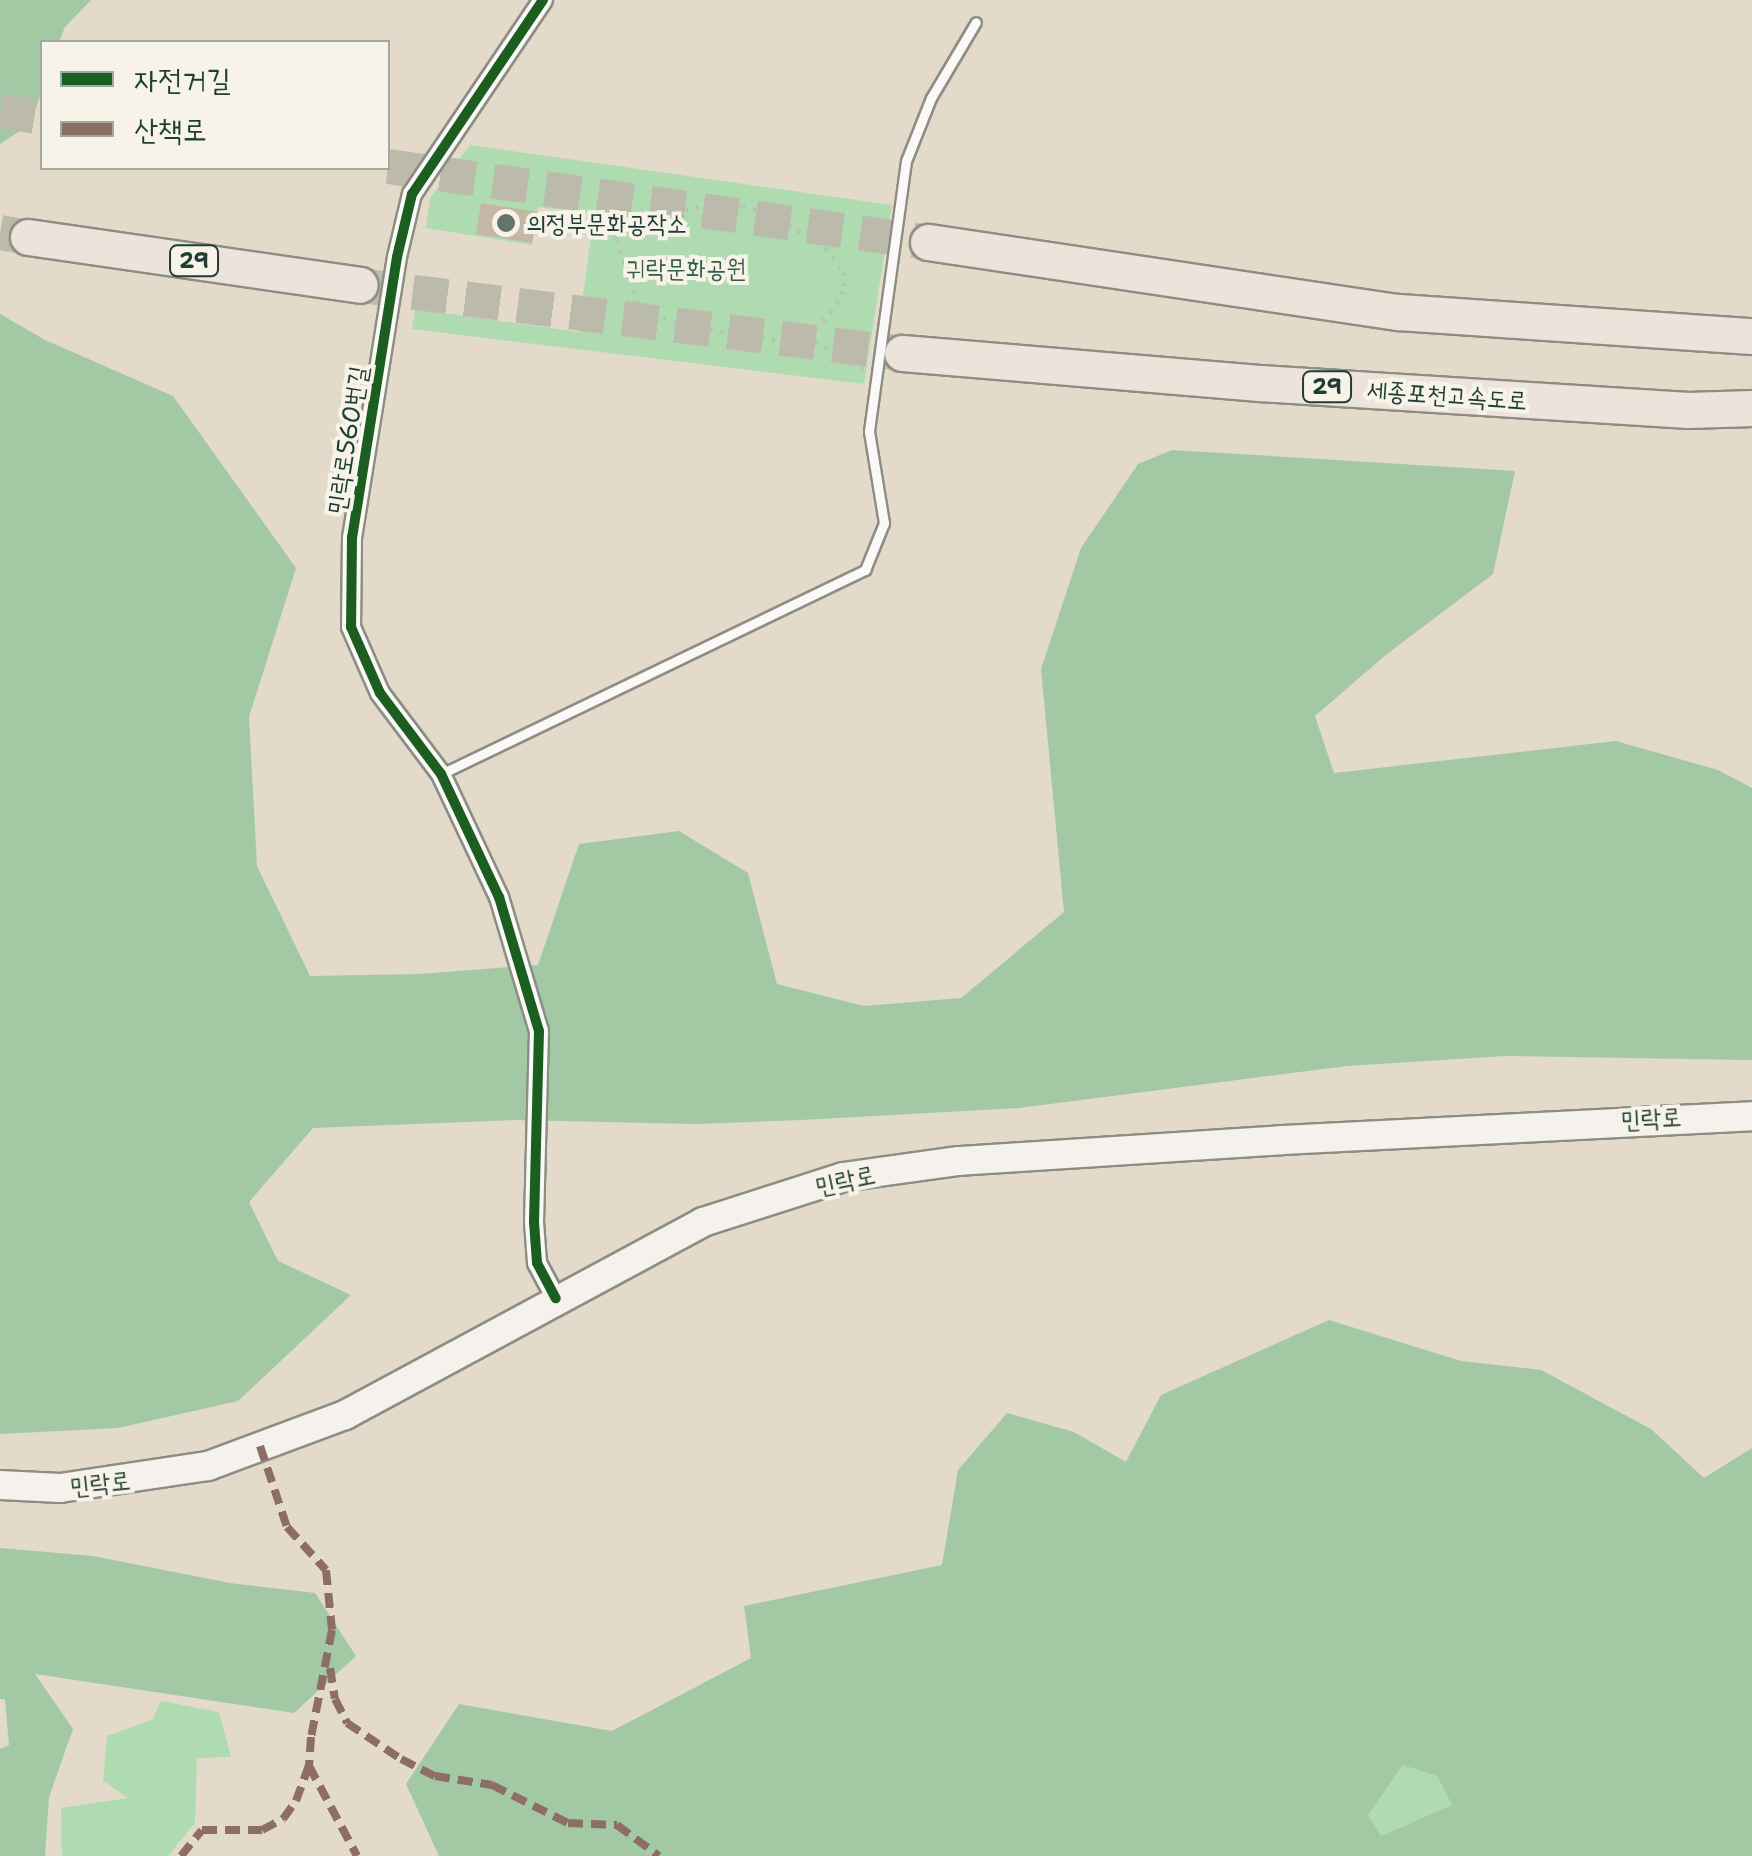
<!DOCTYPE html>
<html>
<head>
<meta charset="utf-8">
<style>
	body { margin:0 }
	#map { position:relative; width:1752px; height:1856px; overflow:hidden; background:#e3dac9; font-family:"Shantell Sans","Poor Story",sans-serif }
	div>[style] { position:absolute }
	.green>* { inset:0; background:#afdbb1 }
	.forest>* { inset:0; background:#a2c9a4 }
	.building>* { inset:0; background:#c4b7a6 }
	.highway-tunnel>* { height:35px; margin-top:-17.5px; transform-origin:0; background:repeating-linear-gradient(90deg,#bcbbab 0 35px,transparent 0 53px) }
	.path>* { height:4px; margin-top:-2px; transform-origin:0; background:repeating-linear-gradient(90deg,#bcbdb9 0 2.5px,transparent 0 10.5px) }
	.roads { filter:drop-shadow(2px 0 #8c8d83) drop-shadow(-2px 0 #8c8d83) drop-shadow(0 2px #8c8d83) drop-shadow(0 -2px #8c8d83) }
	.lane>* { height:9px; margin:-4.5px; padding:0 4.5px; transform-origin:4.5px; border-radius:4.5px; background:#fbf9f7 }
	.street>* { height:18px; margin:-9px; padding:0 9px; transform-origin:9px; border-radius:9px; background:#fbf9f7 }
	.secondary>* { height:28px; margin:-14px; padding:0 14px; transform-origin:14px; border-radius:14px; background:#f5f1ec }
	.highway>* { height:35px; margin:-17.5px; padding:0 17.5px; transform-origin:17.5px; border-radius:17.5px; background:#ece4db }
	.quiet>* { height:8px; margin-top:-4px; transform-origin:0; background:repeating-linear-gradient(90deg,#8d6e63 0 15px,transparent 0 23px) }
	.cycleway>* { height:10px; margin:-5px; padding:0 5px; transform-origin:5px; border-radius:5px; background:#1b5e20 }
	.dots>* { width:28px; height:28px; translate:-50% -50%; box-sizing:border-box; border:5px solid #f7f3e8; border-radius:50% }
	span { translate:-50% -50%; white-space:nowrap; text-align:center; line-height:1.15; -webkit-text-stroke:8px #f7f3e8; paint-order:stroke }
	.shield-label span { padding:2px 8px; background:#f7f3e8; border:2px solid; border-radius:8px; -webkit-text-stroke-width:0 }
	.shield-label { font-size:22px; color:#1f3d34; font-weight:700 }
	.poi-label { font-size:25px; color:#1f3d34 }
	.left { translate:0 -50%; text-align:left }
	.park-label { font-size:25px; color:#335d49 }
	.street-label { font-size:25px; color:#1f3d34 }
	.legend { position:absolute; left:40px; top:40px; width:350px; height:130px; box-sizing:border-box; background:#f7f3e8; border:2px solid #a1aaa0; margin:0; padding:12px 18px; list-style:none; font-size:30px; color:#1f3d34 }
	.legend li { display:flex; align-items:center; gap:20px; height:50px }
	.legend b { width:50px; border:2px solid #a1aaa0 }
</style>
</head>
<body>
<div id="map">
	<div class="green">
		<div style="clip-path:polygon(470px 145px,892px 205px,864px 384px,412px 329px,415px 309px,578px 332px,594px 214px,538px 207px,532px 245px,426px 228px,430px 198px)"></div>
		<div style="clip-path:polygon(161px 1701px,219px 1712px,231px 1757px,197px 1758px,195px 1823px,168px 1856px,62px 1856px,61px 1808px,128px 1798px,103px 1781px,107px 1736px,152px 1720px)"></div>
		<div style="clip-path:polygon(1404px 1764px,1437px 1776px,1452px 1805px,1381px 1836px,1367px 1816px)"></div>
	</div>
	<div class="forest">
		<div style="clip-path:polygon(0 0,91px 0,65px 27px,59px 42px,42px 42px,42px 89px,31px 124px,0 144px)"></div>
		<div style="clip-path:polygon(0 314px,45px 340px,173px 396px,296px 568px,249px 717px,257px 866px,310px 976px,419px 974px,538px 965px,579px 844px,679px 831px,748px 873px,777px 984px,864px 1006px,961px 998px,1064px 912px,1041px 669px,1081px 548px,1138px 464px,1172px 450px,1515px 471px,1493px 574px,1387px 654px,1315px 716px,1334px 773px,1616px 741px,1718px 770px,1752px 788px,1752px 1060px,1505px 1056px,1347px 1066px,1019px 1108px,801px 1120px,695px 1124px,516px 1120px,313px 1128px,249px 1202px,278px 1261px,351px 1295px,238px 1401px,118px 1428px,0 1434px)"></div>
		<div style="clip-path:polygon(evenodd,1329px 1320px,1461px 1361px,1541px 1370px,1651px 1429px,1704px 1478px,1752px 1448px,1752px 1856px,439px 1856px,406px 1784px,459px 1704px,612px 1731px,751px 1658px,744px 1606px,942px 1565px,958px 1470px,1007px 1413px,1074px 1432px,1126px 1462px,1161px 1395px,1329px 1320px,1403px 1765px,1437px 1776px,1452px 1805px,1381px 1836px,1368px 1815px,1403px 1765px)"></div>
		<div style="clip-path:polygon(0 1548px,93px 1556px,230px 1583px,315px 1593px,356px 1656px,294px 1713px,35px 1674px,73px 1729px,49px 1797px,45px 1856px,0 1856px,0 1749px,9px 1745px,5px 1699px,0 1699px)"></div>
	</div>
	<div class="building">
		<div style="clip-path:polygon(481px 203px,537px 212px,532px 243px,476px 234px)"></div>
	</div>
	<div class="highway-tunnel">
		<div style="left:0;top:110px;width:43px;rotate:9.5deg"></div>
		<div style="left:388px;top:166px;width:545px;rotate:8.01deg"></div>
		<div style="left:0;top:232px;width:28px;rotate:10deg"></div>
		<div style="left:360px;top:285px;width:546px;rotate:7.15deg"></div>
	</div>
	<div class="path">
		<div style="left:708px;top:205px;width:35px;rotate:2deg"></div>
		<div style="left:743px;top:206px;width:29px;rotate:18deg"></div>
		<div style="left:771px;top:215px;width:65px;rotate:31.7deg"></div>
		<div style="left:826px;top:249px;width:30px;rotate:53deg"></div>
		<div style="left:844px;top:273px;width:19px;rotate:93deg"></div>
		<div style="left:843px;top:292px;width:23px;rotate:119deg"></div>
		<div style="left:832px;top:312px;width:37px;rotate:135deg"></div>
		<div style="left:806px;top:338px;width:22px;rotate:167deg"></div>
		<div style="left:785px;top:343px;width:111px;rotate:-169.6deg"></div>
		<div style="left:676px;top:323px;width:26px;rotate:-159deg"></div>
		<div style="left:652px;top:314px;width:18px;rotate:-142deg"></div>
		<div style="left:638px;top:303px;width:69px;rotate:-108.7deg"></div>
		<div style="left:616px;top:238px;width:34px;rotate:-32deg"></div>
		<div style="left:645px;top:220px;width:65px;rotate:-13.4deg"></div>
		<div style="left:592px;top:235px;width:24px;rotate:7deg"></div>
		<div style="left:806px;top:338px;width:65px;rotate:28.5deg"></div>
	</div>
	<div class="roads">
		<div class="lane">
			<div style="left:441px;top:774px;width:471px;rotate:-25.7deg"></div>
			<div style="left:865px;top:570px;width:51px;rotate:-68deg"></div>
			<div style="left:884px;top:523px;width:93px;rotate:-99.3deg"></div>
			<div style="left:869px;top:431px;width:273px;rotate:-82.2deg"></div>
			<div style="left:906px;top:161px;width:68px;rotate:-68.4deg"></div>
			<div style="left:931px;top:98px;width:88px;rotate:-59.4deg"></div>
		</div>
		<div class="street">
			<div style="left:543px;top:0;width:234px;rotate:124deg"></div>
			<div style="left:412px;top:194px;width:65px;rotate:103.4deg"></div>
			<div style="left:397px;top:257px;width:284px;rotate:99.1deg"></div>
			<div style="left:352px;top:537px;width:90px;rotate:90.6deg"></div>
			<div style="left:351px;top:627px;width:72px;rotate:66.3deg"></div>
			<div style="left:380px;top:693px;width:101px;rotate:53deg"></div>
			<div style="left:441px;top:774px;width:136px;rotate:64.8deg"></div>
			<div style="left:499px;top:897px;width:140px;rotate:73.4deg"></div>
			<div style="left:539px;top:1031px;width:191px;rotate:91.5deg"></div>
			<div style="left:534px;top:1222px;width:41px;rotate:85.8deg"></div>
			<div style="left:537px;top:1263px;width:40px;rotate:62deg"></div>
		</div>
		<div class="secondary">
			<div style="left:0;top:1485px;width:60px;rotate:2.9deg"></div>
			<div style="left:60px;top:1488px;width:150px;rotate:-8.5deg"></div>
			<div style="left:208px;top:1466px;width:146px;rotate:-20.4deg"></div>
			<div style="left:345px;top:1415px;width:407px;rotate:-28.3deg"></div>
			<div style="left:703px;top:1222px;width:147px;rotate:-17.8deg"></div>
			<div style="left:843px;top:1177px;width:117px;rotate:-7.9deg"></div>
			<div style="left:959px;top:1161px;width:324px;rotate:-3.7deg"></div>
			<div style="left:1282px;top:1140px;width:471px;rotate:-2.9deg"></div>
		</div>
		<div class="highway">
			<div style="left:28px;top:237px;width:335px;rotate:8.2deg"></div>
			<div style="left:928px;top:242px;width:475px;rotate:8.5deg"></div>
			<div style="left:1398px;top:312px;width:355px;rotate:3.9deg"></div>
			<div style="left:902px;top:353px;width:359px;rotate:4.8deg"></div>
			<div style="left:1260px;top:383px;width:429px;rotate:3.6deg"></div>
			<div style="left:1688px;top:410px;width:64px;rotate:-1.8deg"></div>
		</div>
	</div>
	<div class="quiet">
		<div style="left:260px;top:1446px;width:85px;rotate:71.6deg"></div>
		<div style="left:287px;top:1527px;width:58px;rotate:47.8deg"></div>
		<div style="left:326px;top:1570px;width:60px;rotate:84.3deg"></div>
		<div style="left:332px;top:1630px;width:109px;rotate:101.1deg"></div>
		<div style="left:311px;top:1737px;width:29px;rotate:94deg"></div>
		<div style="left:309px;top:1766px;width:102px;rotate:61.9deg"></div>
		<div style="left:330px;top:1668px;width:31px;rotate:81deg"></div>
		<div style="left:335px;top:1699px;width:27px;rotate:63deg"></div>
		<div style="left:347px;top:1723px;width:65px;rotate:33.7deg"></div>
		<div style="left:401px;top:1759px;width:38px;rotate:27deg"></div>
		<div style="left:435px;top:1776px;width:58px;rotate:9deg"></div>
		<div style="left:492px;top:1785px;width:85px;rotate:26.6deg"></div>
		<div style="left:568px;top:1823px;width:49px;rotate:2.3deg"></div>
		<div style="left:617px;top:1825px;width:52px;rotate:36.4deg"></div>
		<div style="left:181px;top:1856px;width:33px;rotate:-51deg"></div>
		<div style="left:202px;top:1830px;width:60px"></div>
		<div style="left:262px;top:1830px;width:24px;rotate:-28deg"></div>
		<div style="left:283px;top:1819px;width:22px;rotate:-54deg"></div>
		<div style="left:296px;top:1801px;width:37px;rotate:-70deg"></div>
	</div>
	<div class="cycleway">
		<div style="left:543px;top:0;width:234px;rotate:124deg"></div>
		<div style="left:412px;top:194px;width:65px;rotate:103.4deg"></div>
		<div style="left:397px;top:257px;width:284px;rotate:99.1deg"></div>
		<div style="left:352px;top:537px;width:90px;rotate:90.6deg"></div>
		<div style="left:351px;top:627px;width:72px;rotate:66.3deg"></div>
		<div style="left:380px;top:693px;width:101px;rotate:53deg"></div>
		<div style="left:441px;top:774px;width:136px;rotate:64.8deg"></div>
		<div style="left:499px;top:897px;width:140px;rotate:73.4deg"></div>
		<div style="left:539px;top:1031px;width:191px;rotate:91.5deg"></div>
		<div style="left:534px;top:1222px;width:41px;rotate:85.8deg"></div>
		<div style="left:537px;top:1263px;width:40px;rotate:62deg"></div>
	</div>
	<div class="dots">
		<div style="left:506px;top:223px;background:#647468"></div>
	</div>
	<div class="shield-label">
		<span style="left:194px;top:261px">29</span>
		<span style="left:1327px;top:387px">29</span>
	</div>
	<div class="poi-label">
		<span class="left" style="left:526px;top:223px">의정부문화공작소</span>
	</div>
	<div class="park-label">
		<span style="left:686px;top:268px">귀락문화공원</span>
	</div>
	<div class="street-label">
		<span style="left:1447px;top:395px;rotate:4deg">세종포천고속도로</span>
		<span style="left:347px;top:440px;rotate:-81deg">민락로560번길</span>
		<span style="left:1651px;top:1118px;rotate:-3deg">민락로</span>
		<span style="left:845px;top:1180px;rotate:-12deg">민락로</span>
		<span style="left:100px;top:1483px;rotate:-6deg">민락로</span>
	</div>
	<ul class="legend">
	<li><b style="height:12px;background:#1b5e20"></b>자전거길</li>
	<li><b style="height:12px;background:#8d6e63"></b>산책로</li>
	</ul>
</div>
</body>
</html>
